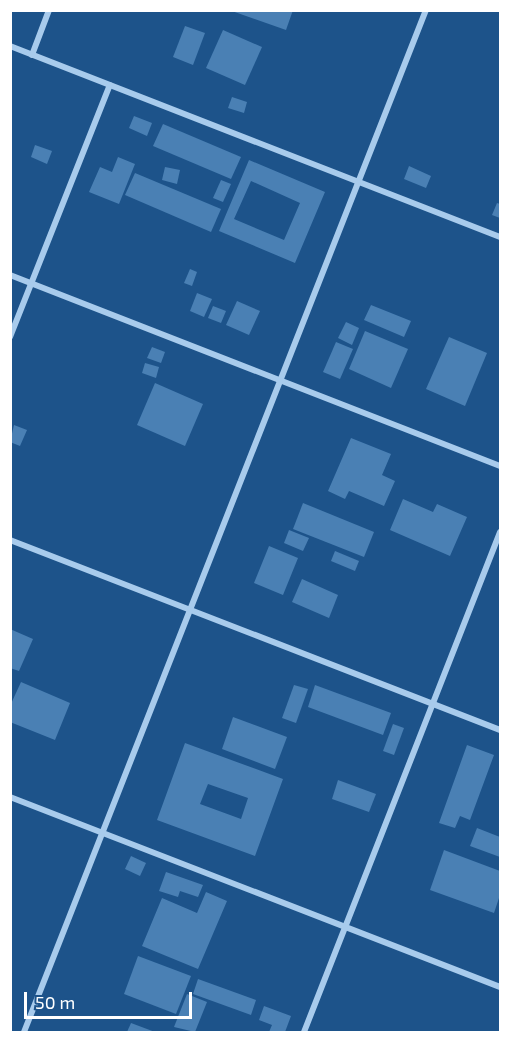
<!DOCTYPE html>
<html>
<head>
<meta charset="utf-8">
<style>
	body { margin:0 }
	#map { position:relative; width:511px; height:1043px; overflow:hidden; background:#1d538a; font-family:"Exo 2",sans-serif }
	div>[style] { position:absolute }
	.building>* { inset:0; background:#4a80b4 }
	.street>* { height:6px; margin:-3px; padding:0 3px; transform-origin:3px; border-radius:3px; background:#a8cbec }
	span { translate:-50% -50%; white-space:nowrap; text-align:center; line-height:1.15; -webkit-text-stroke:5px #1d538a; paint-order:stroke }
	.frame { position:absolute; inset:0; border:12px solid #fff; pointer-events:none }
	.scale { position:absolute; left:24px; top:992px; width:168px; height:27px; box-sizing:border-box; border:3px solid #fff; border-top:0; padding-left:8px; font-size:18px; line-height:21px; white-space:nowrap; color:#fff; -webkit-text-stroke:4px #1d538a; paint-order:stroke }
</style>
</head>
<body>
<div id="map">
	<div class="building">
		<div style="clip-path:polygon(229px 10px,293px 10px,286px 30px)"></div>
		<div style="clip-path:polygon(185px 26px,205px 33px,193px 65px,173px 57px)"></div>
		<div style="clip-path:polygon(223px 30px,262px 47px,245px 85px,206px 68px)"></div>
		<div style="clip-path:polygon(232px 97px,247px 102px,244px 113px,228px 108px)"></div>
		<div style="clip-path:polygon(134px 116px,152px 123px,147px 136px,129px 128px)"></div>
		<div style="clip-path:polygon(163px 124px,241px 157px,231px 179px,153px 146px)"></div>
		<div style="clip-path:polygon(35px 145px,52px 151px,47px 164px,31px 157px)"></div>
		<div style="clip-path:polygon(118px 157px,135px 164px,119px 204px,89px 192px,100px 167px,112px 172px)"></div>
		<div style="clip-path:polygon(evenodd,249px 160px,325px 192px,295px 263px,219px 231px,249px 160px,251px 181px,300px 203px,284px 240px,234px 219px,251px 181px)"></div>
		<div style="clip-path:polygon(409px 166px,431px 176px,426px 188px,404px 179px)"></div>
		<div style="clip-path:polygon(165px 167px,180px 170px,177px 184px,162px 180px)"></div>
		<div style="clip-path:polygon(135px 173px,221px 209px,211px 232px,125px 195px)"></div>
		<div style="clip-path:polygon(221px 180px,231px 184px,223px 202px,213px 198px)"></div>
		<div style="clip-path:polygon(497px 203px,500px 204px,500px 218px,492px 215px)"></div>
		<div style="clip-path:polygon(190px 269px,197px 272px,192px 286px,184px 283px)"></div>
		<div style="clip-path:polygon(197px 293px,212px 299px,204px 317px,190px 311px)"></div>
		<div style="clip-path:polygon(237px 301px,260px 311px,249px 335px,226px 325px)"></div>
		<div style="clip-path:polygon(371px 305px,411px 321px,404px 337px,364px 320px)"></div>
		<div style="clip-path:polygon(213px 306px,226px 311px,221px 323px,208px 318px)"></div>
		<div style="clip-path:polygon(346px 322px,359px 328px,352px 345px,338px 338px)"></div>
		<div style="clip-path:polygon(365px 331px,408px 349px,391px 388px,349px 369px)"></div>
		<div style="clip-path:polygon(449px 337px,487px 353px,465px 406px,426px 389px)"></div>
		<div style="clip-path:polygon(336px 342px,353px 349px,340px 379px,323px 372px)"></div>
		<div style="clip-path:polygon(152px 347px,165px 352px,161px 363px,147px 358px)"></div>
		<div style="clip-path:polygon(145px 363px,159px 367px,156px 378px,142px 373px)"></div>
		<div style="clip-path:polygon(155px 383px,203px 404px,185px 446px,137px 425px)"></div>
		<div style="clip-path:polygon(14px 425px,27px 430px,20px 446px,10px 442px)"></div>
		<div style="clip-path:polygon(351px 438px,391px 454px,382px 475px,395px 481px,384px 506px,349px 491px,345px 499px,328px 491px)"></div>
		<div style="clip-path:polygon(403px 499px,433px 512px,437px 504px,467px 517px,450px 556px,390px 530px)"></div>
		<div style="clip-path:polygon(303px 503px,374px 532px,364px 557px,293px 529px)"></div>
		<div style="clip-path:polygon(289px 530px,309px 538px,303px 551px,284px 543px)"></div>
		<div style="clip-path:polygon(269px 546px,298px 558px,283px 595px,254px 583px)"></div>
		<div style="clip-path:polygon(335px 551px,359px 561px,355px 571px,331px 561px)"></div>
		<div style="clip-path:polygon(302px 579px,338px 595px,329px 618px,292px 602px)"></div>
		<div style="clip-path:polygon(10px 629px,33px 639px,19px 671px,10px 668px)"></div>
		<div style="clip-path:polygon(21px 682px,70px 703px,55px 740px,10px 722px,10px 706px)"></div>
		<div style="clip-path:polygon(294px 685px,308px 689px,296px 723px,282px 718px)"></div>
		<div style="clip-path:polygon(315px 685px,391px 713px,383px 735px,308px 707px)"></div>
		<div style="clip-path:polygon(233px 717px,287px 737px,275px 769px,222px 749px)"></div>
		<div style="clip-path:polygon(393px 724px,404px 728px,394px 755px,383px 751px)"></div>
		<div style="clip-path:polygon(evenodd,185px 743px,283px 779px,255px 856px,157px 820px,185px 743px,208px 784px,248px 798px,241px 819px,200px 804px,208px 784px)"></div>
		<div style="clip-path:polygon(467px 745px,494px 755px,470px 820px,460px 816px,455px 828px,439px 823px)"></div>
		<div style="clip-path:polygon(338px 780px,376px 794px,369px 812px,332px 799px)"></div>
		<div style="clip-path:polygon(477px 828px,500px 837px,500px 857px,470px 846px)"></div>
		<div style="clip-path:polygon(444px 850px,500px 871px,500px 895px,494px 913px,430px 890px)"></div>
		<div style="clip-path:polygon(131px 856px,146px 863px,140px 876px,125px 869px)"></div>
		<div style="clip-path:polygon(166px 872px,203px 885px,198px 897px,180px 891px,178px 897px,159px 891px)"></div>
		<div style="clip-path:polygon(206px 892px,227px 901px,198px 969px,142px 946px,162px 898px,197px 913px)"></div>
		<div style="clip-path:polygon(138px 956px,191px 976px,176px 1014px,124px 994px)"></div>
		<div style="clip-path:polygon(198px 979px,256px 1000px,251px 1015px,193px 994px)"></div>
		<div style="clip-path:polygon(187px 994px,207px 1002px,195px 1032px,174px 1027px)"></div>
		<div style="clip-path:polygon(264px 1006px,291px 1016px,285px 1032px,269px 1032px,272px 1025px,259px 1020px)"></div>
		<div style="clip-path:polygon(131px 1023px,155px 1032px,127px 1032px)"></div>
	</div>
	<div class="street">
		<div style="left:10px;top:46px;width:526px;rotate:21.3deg"></div>
		<div style="left:32px;top:55px;width:48px;rotate:-69.3deg"></div>
		<div style="left:10px;top:275px;width:526px;rotate:21.3deg"></div>
		<div style="left:10px;top:337px;width:271px;rotate:-68.4deg"></div>
		<div style="left:10px;top:540px;width:526px;rotate:21.19deg"></div>
		<div style="left:10px;top:797px;width:526px;rotate:21.19deg"></div>
		<div style="left:24px;top:1032px;width:1098px;rotate:-68.53deg"></div>
		<div style="left:304px;top:1032px;width:537px;rotate:-68.59deg"></div>
	</div>
	<div class="frame"></div>
	<div class="scale">50 m</div>
</div>
</body>
</html>
